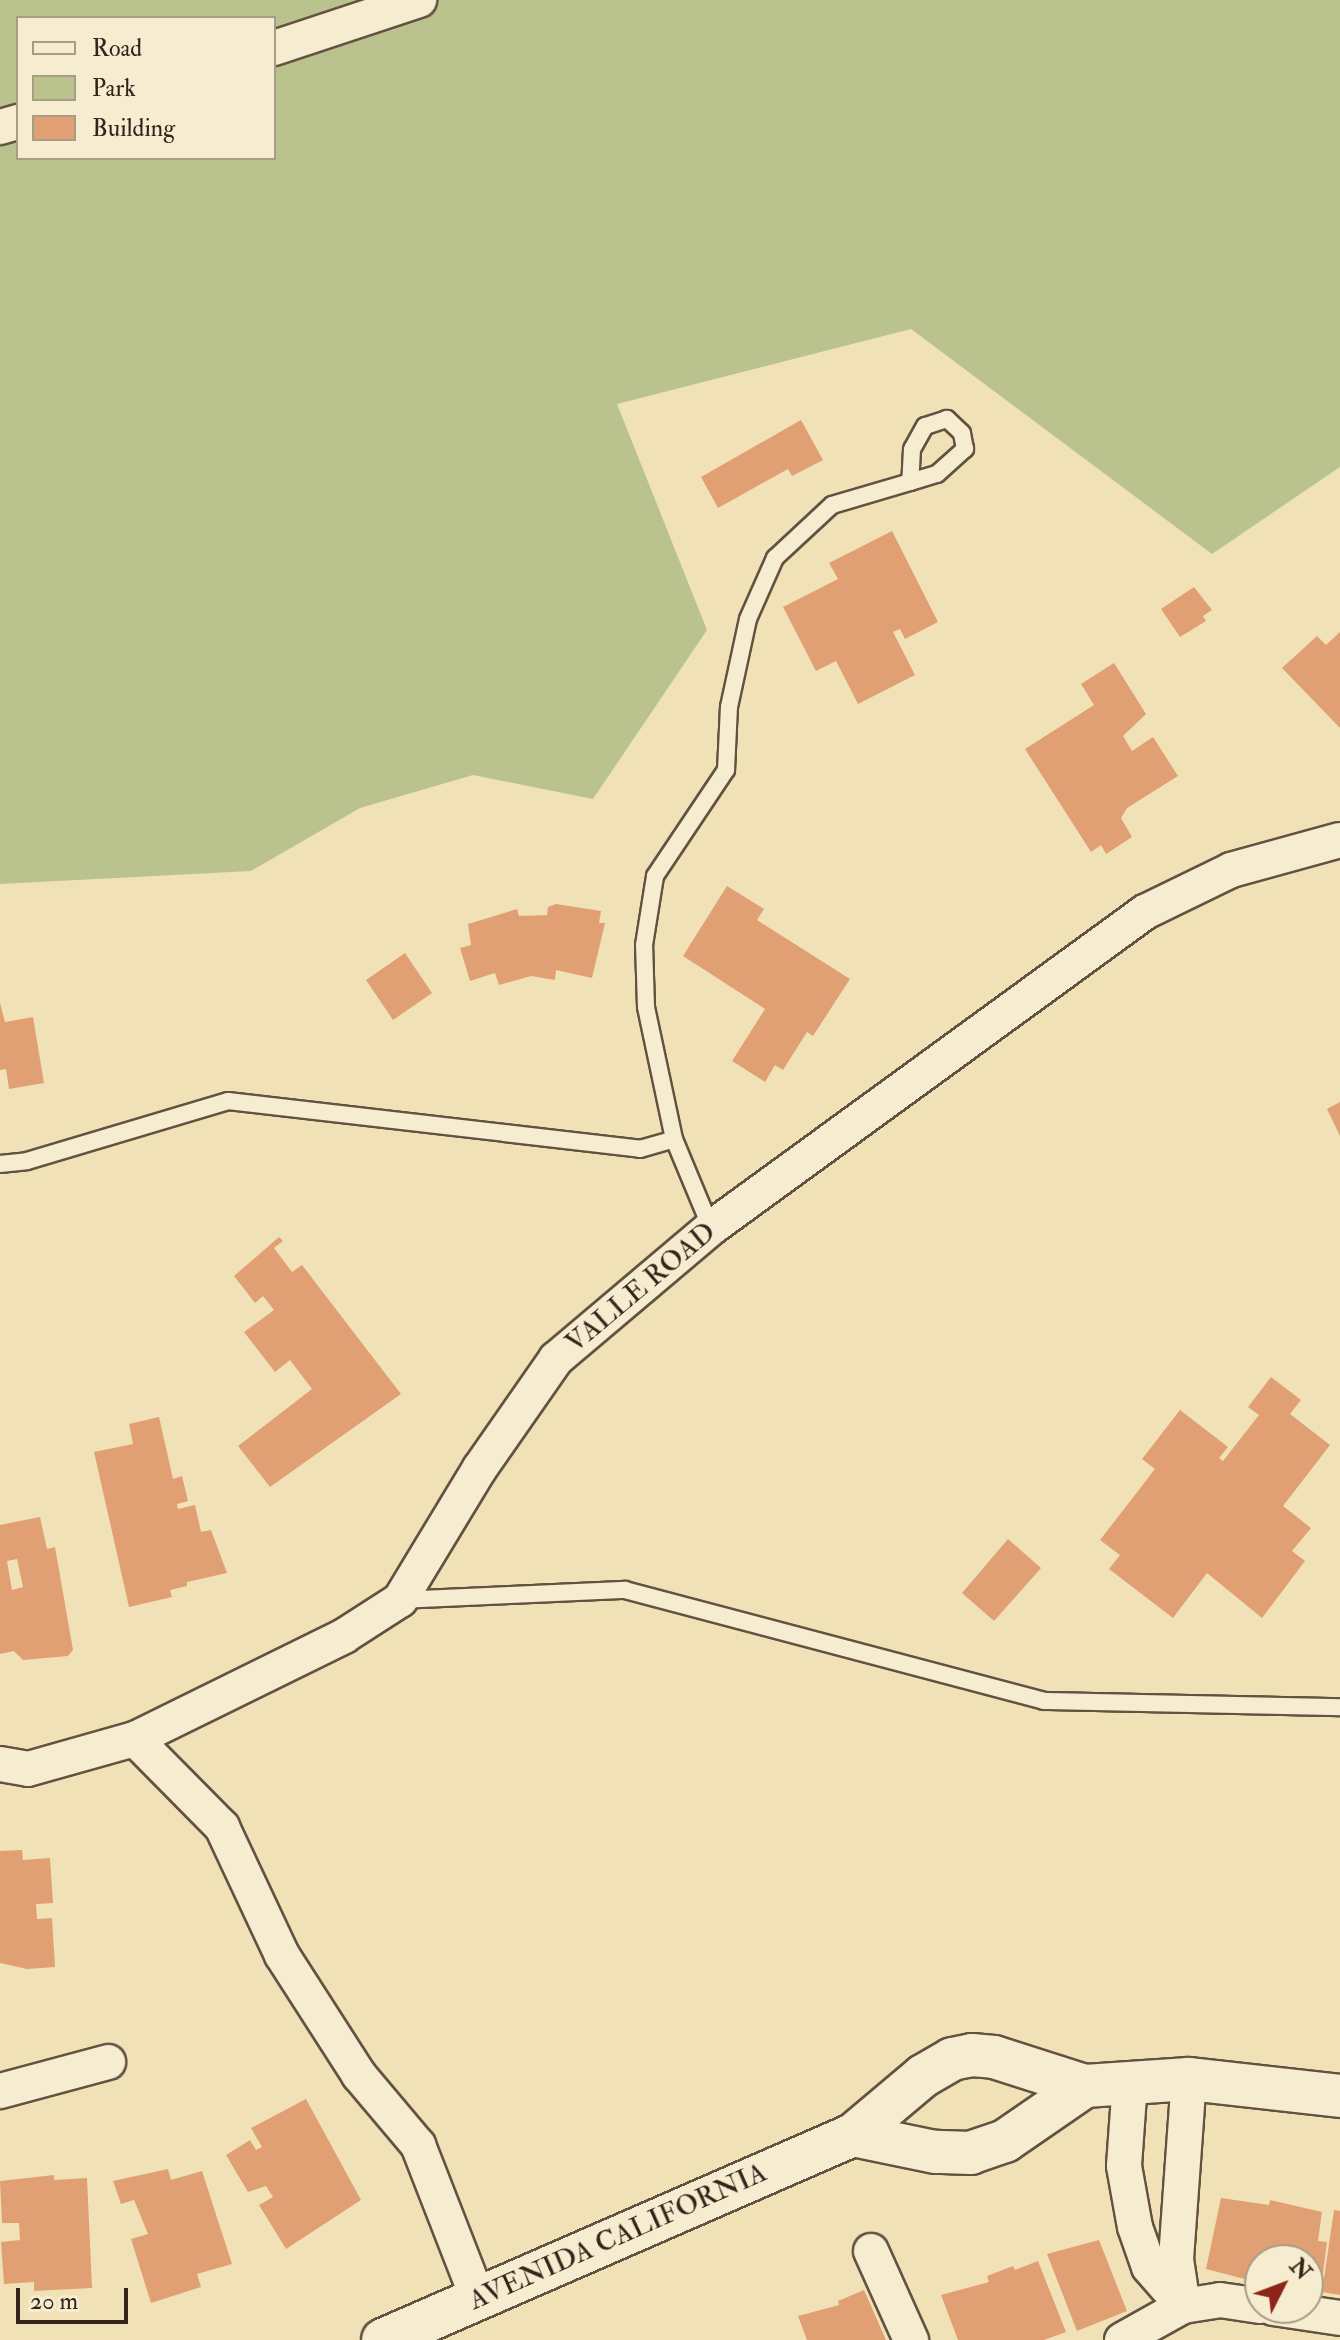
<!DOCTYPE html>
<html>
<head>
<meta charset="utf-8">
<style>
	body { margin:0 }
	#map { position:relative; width:1340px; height:2340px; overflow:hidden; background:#f1e1b7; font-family:"IM FELL Double Pica",serif }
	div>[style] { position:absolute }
	.green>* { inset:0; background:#bac38e }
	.building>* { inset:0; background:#e1a073 }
	.roads { filter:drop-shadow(2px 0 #635241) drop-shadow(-2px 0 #635241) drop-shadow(0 2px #635241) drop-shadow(0 -2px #635241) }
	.service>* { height:16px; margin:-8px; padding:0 8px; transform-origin:8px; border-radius:8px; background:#f6ecd0 }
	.minor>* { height:34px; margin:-17px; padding:0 17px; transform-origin:17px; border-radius:17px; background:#f6ecd0 }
	.tertiary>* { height:42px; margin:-21px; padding:0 21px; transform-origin:21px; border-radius:21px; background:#f6ecd0 }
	span { translate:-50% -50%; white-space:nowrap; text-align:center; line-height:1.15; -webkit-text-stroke:7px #f6ecd0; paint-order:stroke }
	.street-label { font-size:28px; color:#34231a }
	.legend { position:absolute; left:16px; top:16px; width:260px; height:144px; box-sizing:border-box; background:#f6ecd0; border:2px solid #a89c87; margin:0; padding:10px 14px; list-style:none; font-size:24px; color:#34231a }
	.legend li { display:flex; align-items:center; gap:16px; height:40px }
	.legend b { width:40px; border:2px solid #a89c87 }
	.north { position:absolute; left:1244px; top:2244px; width:80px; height:80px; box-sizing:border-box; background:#f6ecd0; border:2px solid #a89c87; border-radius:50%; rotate:48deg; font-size:22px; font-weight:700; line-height:32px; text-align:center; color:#34231a }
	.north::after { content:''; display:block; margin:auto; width:28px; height:36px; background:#8f2418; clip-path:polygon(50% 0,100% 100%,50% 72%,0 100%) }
	.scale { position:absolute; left:16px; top:2288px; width:112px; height:36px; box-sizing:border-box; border:4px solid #34231a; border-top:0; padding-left:10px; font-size:24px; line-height:28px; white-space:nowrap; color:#34231a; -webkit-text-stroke:6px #f6ecd0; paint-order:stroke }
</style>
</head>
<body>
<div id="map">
	<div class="green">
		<div style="clip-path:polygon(evenodd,0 0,1340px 0,1340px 467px,1212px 554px,911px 329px,617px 404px,707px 630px,593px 799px,473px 775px,360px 808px,251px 871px,0 884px,0 0,18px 18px,274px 18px,274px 158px,18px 158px,18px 18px)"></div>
	</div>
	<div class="building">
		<div style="clip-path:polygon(801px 420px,823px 460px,792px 476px,788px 469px,718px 508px,701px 477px)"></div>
		<div style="clip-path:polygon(892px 531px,938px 622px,905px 639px,900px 629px,893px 632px,915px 675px,858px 704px,836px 661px,816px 671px,783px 607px,838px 579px,829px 563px)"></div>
		<div style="clip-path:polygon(1194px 587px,1212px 610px,1203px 616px,1206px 621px,1180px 637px,1161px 609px)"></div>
		<div style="clip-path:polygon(1340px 632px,1340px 728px,1282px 668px,1317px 636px,1326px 645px)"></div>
		<div style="clip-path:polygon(1114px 663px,1146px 714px,1123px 736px,1132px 751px,1153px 737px,1178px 776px,1127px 808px,1121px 818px,1132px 837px,1106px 854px,1101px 845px,1091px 852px,1025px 749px,1094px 705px,1081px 684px)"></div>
		<div style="clip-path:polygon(727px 886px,764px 909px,757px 920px,850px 979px,813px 1036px,807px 1032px,783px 1070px,775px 1065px,765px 1082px,732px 1061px,765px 1009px,683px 956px)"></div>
		<div style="clip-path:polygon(556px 904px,601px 911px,599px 923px,605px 923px,592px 978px,556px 970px,555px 980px,531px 976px,499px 985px,495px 973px,470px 981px,460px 948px,471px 945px,468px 924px,517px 909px,519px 916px,547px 915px,548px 907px)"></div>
		<div style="clip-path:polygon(405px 953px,432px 993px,393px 1020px,366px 980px)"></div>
		<div style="clip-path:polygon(0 1003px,5px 1022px,33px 1017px,44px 1083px,9px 1089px,6px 1069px,0 1070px)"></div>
		<div style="clip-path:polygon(1340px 1102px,1340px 1136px,1327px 1109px)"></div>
		<div style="clip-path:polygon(279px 1237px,283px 1241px,274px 1248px,292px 1272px,302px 1265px,401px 1394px,270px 1487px,238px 1446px,312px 1389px,290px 1360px,275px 1372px,244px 1332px,274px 1310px,263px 1296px,255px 1303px,234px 1276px)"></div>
		<div style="clip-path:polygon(1271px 1377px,1301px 1400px,1290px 1414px,1330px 1445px,1283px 1506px,1311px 1528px,1292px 1551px,1305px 1561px,1262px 1618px,1207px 1573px,1173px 1618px,1109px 1569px,1120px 1555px,1100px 1540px,1155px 1469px,1142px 1459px,1180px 1410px,1228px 1447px,1219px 1458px,1223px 1461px,1259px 1415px,1248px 1407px)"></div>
		<div style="clip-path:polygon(159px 1417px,173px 1479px,182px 1476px,188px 1501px,177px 1504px,178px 1509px,195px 1505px,201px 1532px,211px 1530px,227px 1573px,187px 1582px,187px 1586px,170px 1590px,172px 1597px,129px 1607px,94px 1452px,133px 1444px,129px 1424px)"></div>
		<div style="clip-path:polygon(evenodd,40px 1517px,47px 1549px,55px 1547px,73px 1650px,68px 1656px,23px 1660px,14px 1651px,0 1654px,0 1525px,40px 1517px,17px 1559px,23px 1587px,12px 1590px,7px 1561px,17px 1559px)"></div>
		<div style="clip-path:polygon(1008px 1539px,1041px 1568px,994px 1621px,962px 1593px)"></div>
		<div style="clip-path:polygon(22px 1850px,23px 1860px,50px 1858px,53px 1903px,36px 1904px,37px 1919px,52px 1918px,55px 1967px,27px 1969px,0 1963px,0 1851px)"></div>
		<div style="clip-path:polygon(306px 2099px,361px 2200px,286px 2249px,259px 2205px,273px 2197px,266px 2186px,248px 2192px,226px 2155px,250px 2140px,256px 2150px,262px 2147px,251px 2128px)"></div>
		<div style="clip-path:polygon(168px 2169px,171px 2180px,202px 2171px,232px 2264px,197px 2274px,201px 2287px,151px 2303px,131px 2239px,148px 2234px,134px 2200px,121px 2204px,113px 2181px)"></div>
		<div style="clip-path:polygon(54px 2175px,54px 2180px,87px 2178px,92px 2288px,34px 2291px,34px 2282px,4px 2284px,1px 2242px,20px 2240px,19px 2223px,2px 2223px,0 2181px)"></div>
		<div style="clip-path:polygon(1221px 2198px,1269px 2205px,1270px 2200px,1322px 2212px,1318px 2241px,1327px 2242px,1321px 2288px,1308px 2286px,1308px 2260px,1260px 2260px,1260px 2283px,1206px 2269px)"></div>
		<div style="clip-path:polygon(1334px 2210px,1340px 2211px,1340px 2295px,1322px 2292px)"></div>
		<div style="clip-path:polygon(1099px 2240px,1127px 2311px,1077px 2331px,1047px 2254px)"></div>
		<div style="clip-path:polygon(1038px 2261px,1066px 2332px,1044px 2340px,958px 2340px,941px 2295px,989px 2282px,987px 2276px,1013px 2266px,1015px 2270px)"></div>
		<div style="clip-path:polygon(864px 2290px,886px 2340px,807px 2340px,798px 2316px,839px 2305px,838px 2301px)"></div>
	</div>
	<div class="roads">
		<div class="service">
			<div style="left:0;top:1164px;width:27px;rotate:-6deg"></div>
			<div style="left:27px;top:1161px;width:210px;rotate:-16.6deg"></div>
			<div style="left:228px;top:1101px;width:415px;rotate:6.6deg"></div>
			<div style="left:640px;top:1149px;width:35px;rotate:-16deg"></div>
			<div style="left:711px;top:1228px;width:96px;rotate:-112.6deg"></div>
			<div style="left:674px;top:1139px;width:135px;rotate:-102deg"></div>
			<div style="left:646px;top:1007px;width:62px;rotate:-91.8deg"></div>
			<div style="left:644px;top:945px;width:70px;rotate:-80.9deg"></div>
			<div style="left:655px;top:876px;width:128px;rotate:-56.2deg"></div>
			<div style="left:726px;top:770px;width:63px;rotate:-87.3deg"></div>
			<div style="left:729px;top:707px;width:90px;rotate:-77.8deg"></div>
			<div style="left:748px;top:619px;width:67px;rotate:-66.1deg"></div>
			<div style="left:775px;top:558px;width:78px;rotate:-42.9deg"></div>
			<div style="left:832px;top:505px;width:81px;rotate:-16.4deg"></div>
			<div style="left:910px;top:482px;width:28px;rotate:-17deg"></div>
			<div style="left:937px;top:474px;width:38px;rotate:-42deg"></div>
			<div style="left:965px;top:449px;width:16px;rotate:-101deg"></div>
			<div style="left:962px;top:433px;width:21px;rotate:-137deg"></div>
			<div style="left:947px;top:419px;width:23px;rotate:162deg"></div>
			<div style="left:925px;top:426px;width:26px;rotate:119deg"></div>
			<div style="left:912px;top:449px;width:33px;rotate:93deg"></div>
			<div style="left:401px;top:1600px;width:224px;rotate:-2.6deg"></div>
			<div style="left:625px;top:1590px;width:433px;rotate:14.8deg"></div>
			<div style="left:1044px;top:1701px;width:296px;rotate:1.2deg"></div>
		</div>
		<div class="minor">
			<div style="left:274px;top:48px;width:153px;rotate:-18.3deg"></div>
			<div style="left:0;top:127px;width:19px;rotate:-16deg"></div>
			<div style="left:135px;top:1739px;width:124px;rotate:45.3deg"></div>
			<div style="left:222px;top:1827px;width:141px;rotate:64.9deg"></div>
			<div style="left:282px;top:1955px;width:143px;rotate:57.3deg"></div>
			<div style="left:359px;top:2075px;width:92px;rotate:49.9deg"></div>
			<div style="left:418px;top:2145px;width:165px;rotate:68.7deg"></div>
			<div style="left:0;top:1764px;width:28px;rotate:10deg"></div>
			<div style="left:28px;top:1769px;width:111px;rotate:-15.7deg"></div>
			<div style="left:135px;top:1739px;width:233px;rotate:-26.2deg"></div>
			<div style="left:344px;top:1636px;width:67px;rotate:-32.7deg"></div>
			<div style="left:400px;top:1600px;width:154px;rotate:-58.8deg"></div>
			<div style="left:480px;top:1468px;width:133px;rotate:-55.1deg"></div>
			<div style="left:556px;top:1359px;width:203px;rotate:-40.2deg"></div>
			<div style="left:711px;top:1228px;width:537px;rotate:-36.06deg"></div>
			<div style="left:1145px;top:912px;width:96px;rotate:-26deg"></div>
			<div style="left:1231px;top:870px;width:113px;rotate:-15.4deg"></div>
			<div style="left:1130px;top:2082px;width:84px;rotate:94.1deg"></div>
			<div style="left:1124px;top:2166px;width:62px;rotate:79.8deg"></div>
			<div style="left:1135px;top:2227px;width:42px;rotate:70.7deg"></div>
			<div style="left:1149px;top:2267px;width:52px;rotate:48.9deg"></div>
			<div style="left:0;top:2091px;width:112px;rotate:-15deg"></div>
			<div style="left:871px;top:2251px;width:98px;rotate:65.8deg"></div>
			<div style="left:1183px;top:2306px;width:48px;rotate:-98.5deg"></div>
			<div style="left:1176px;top:2259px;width:180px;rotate:-85.9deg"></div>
			<div style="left:1273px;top:2308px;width:68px;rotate:8.5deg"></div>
			<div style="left:1122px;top:2340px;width:70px;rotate:-29.1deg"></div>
			<div style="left:1183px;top:2306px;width:37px;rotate:-9deg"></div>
			<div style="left:1220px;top:2300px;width:40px;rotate:8.5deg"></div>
		</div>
		<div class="tertiary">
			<div style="left:972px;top:2055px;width:22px;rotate:5deg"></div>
			<div style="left:994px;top:2057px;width:96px;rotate:17.7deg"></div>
			<div style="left:1085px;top:2086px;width:97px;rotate:145.5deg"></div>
			<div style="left:1005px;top:2141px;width:36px;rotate:161deg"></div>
			<div style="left:971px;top:2153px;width:36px;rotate:-178deg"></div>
			<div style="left:935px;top:2152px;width:84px;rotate:-168.3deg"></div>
			<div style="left:853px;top:2135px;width:92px;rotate:-40.1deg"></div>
			<div style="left:923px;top:2076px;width:34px;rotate:-30deg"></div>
			<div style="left:952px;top:2059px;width:20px;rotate:-11deg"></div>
			<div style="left:1085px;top:2086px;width:104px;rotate:-3.9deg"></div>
			<div style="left:1189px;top:2079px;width:152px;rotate:6.4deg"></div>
			<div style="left:383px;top:2340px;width:513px;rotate:-23.57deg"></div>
		</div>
	</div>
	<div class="street-label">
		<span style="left:641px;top:1288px;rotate:-40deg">VALLE ROAD</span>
		<span style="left:618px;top:2237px;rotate:-24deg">AVENIDA CALIFORNIA</span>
	</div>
	<ul class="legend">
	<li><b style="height:10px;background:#f6ecd0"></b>Road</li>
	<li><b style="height:22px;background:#bac38e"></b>Park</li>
	<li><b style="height:22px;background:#e1a073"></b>Building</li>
	</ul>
	<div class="north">N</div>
	<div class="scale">20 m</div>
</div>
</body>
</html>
